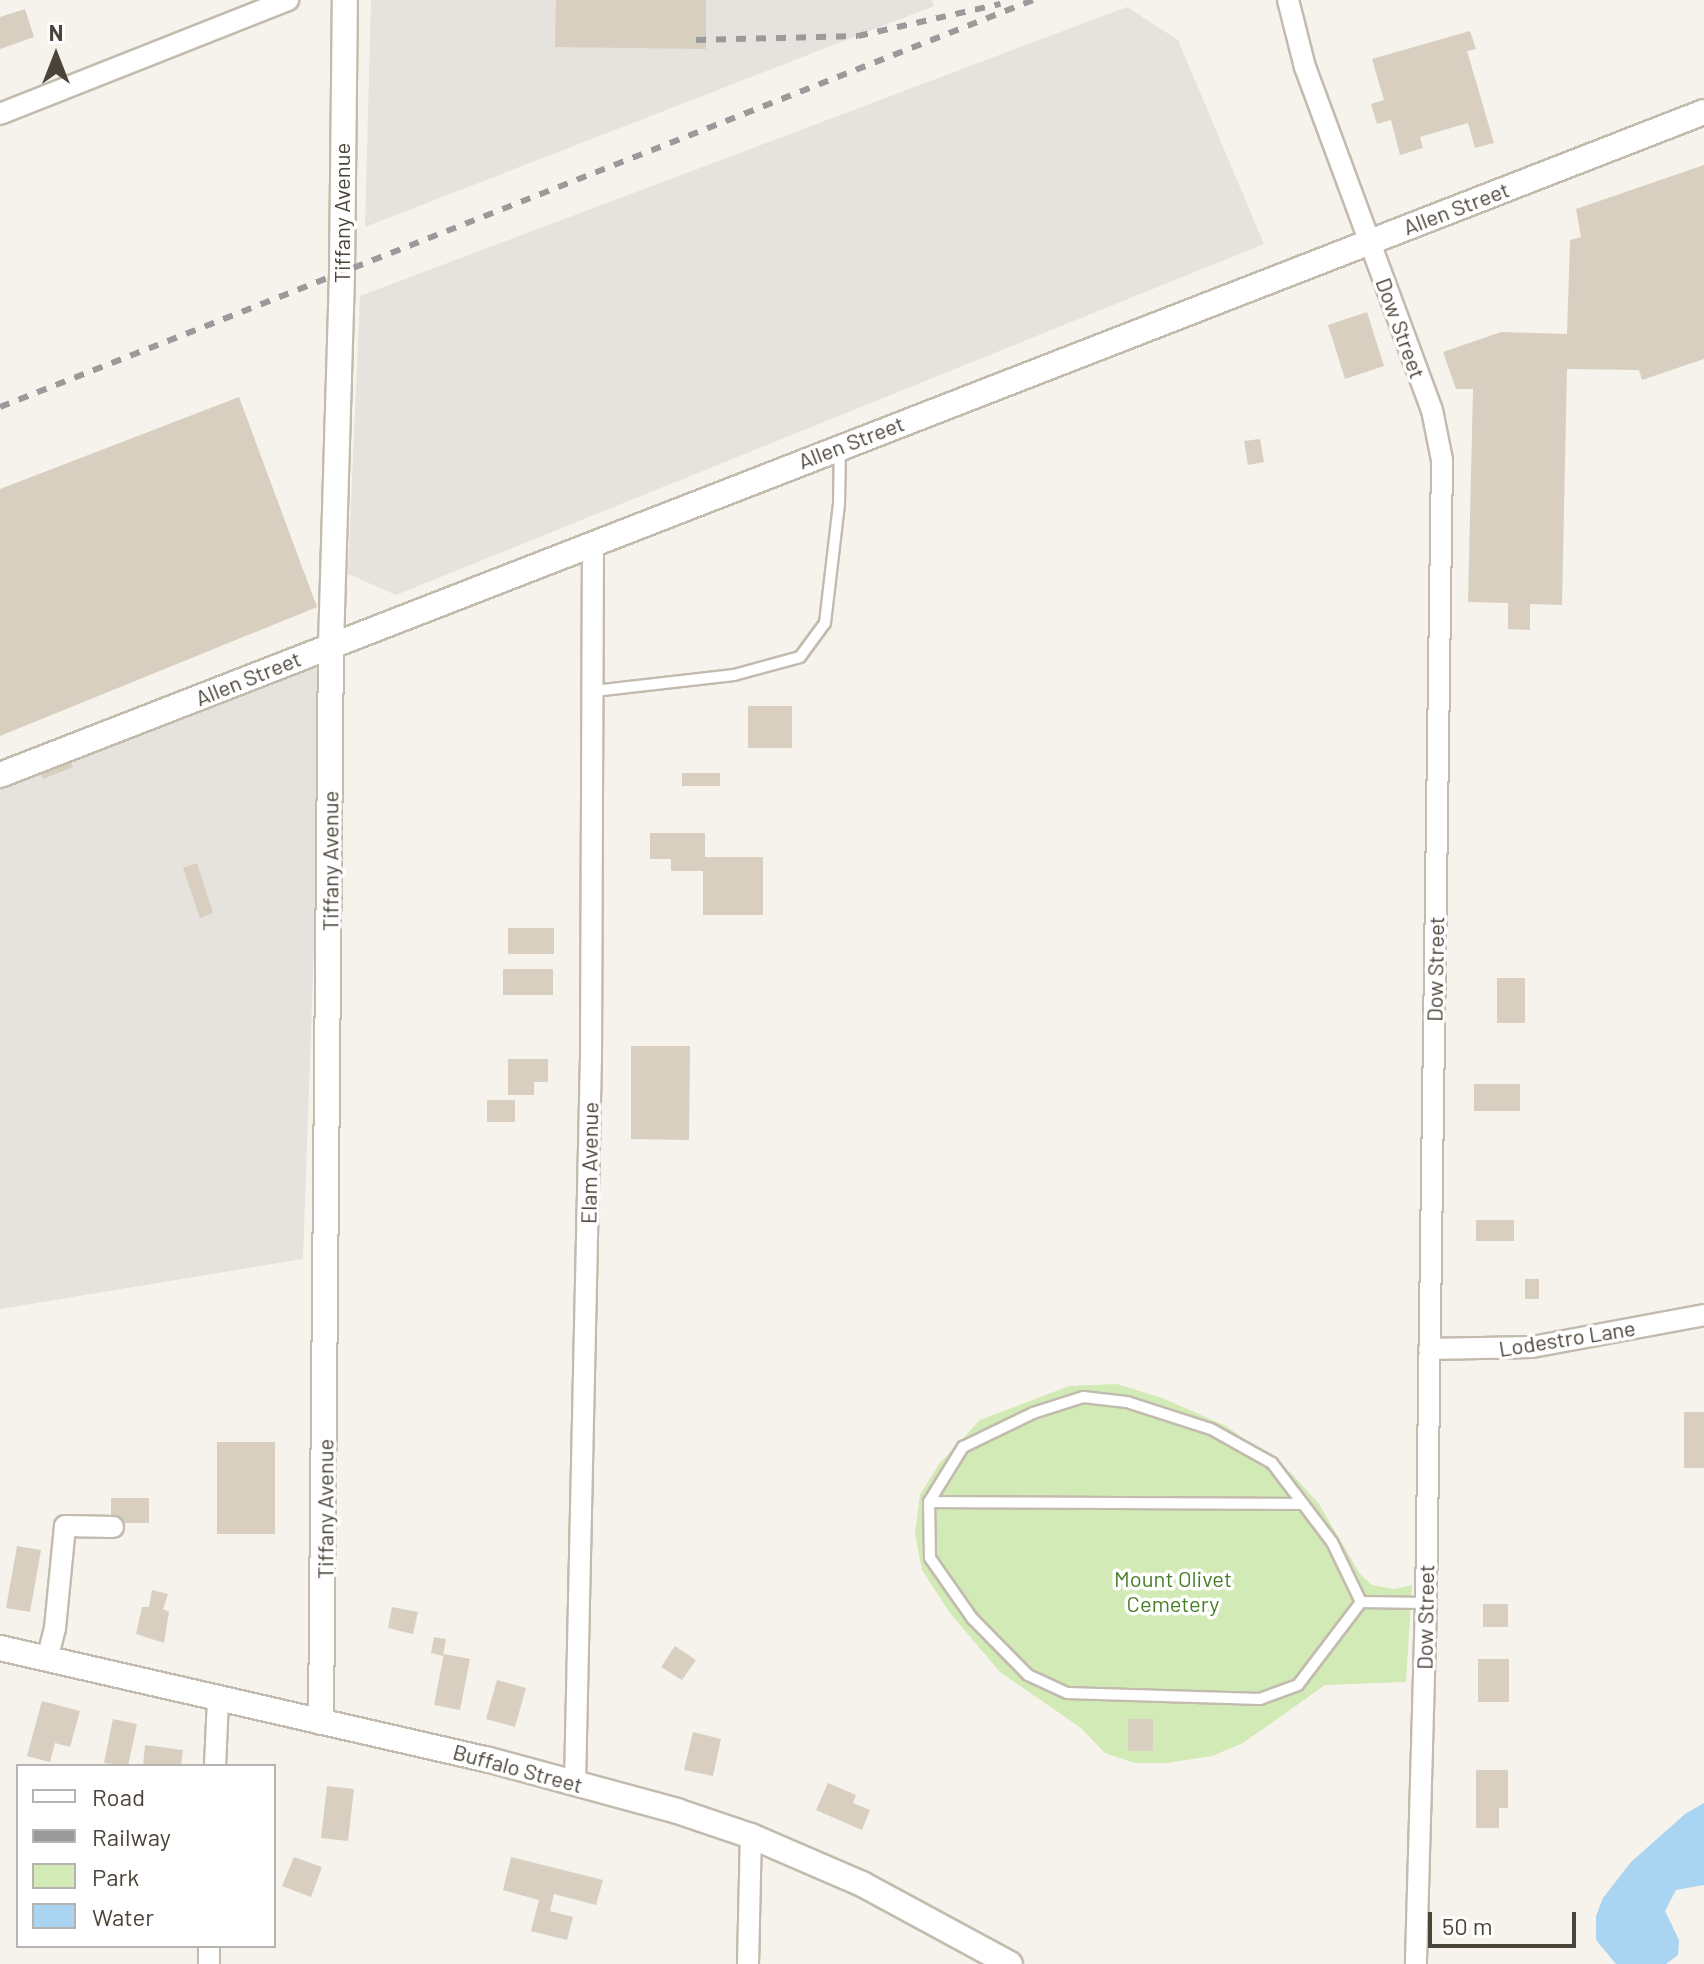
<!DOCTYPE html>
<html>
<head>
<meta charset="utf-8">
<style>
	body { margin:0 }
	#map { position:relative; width:1704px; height:1964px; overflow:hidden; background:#f6f3ec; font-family:Barlow,sans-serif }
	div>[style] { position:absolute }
	.industrial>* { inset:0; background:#e6e2dd }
	.green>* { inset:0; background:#d2eab5 }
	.water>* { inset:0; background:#a9d4f2 }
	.building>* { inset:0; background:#d8cfc1 }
	.roads { filter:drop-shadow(2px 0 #c2bbae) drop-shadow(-2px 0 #c2bbae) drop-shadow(0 2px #c2bbae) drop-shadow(0 -2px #c2bbae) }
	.service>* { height:10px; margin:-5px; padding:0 5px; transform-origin:5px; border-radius:5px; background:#fff }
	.minor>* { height:20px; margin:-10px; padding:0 10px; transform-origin:10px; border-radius:10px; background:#fff }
	.tertiary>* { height:24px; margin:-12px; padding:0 12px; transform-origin:12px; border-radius:12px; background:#fff }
	.rail>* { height:6px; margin-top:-3px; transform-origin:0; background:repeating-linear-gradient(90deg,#9a9a9a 0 10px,transparent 0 20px) }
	span { translate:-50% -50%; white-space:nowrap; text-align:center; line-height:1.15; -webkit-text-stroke:7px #fff; paint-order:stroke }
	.street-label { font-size:22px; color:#4b4439 }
	.park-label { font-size:22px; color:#4a7f2a }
	.legend { position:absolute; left:16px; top:1764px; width:260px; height:184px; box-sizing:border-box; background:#fff; border:2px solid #b7b4b0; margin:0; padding:10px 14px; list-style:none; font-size:24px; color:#4b4439 }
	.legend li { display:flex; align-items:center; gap:16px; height:40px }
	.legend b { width:40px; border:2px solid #b7b4b0 }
	.north { position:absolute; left:16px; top:16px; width:80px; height:80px; -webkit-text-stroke:6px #fff; paint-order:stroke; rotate:0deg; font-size:22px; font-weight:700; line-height:32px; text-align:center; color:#4b4439 }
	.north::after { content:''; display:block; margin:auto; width:28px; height:36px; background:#4b4439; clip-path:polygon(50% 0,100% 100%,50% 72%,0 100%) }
	.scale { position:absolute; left:1428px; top:1912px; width:148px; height:36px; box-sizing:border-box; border:4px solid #4b4439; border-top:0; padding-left:10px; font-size:24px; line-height:28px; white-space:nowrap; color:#4b4439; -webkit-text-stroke:6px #fff; paint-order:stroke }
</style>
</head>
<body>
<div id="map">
	<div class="industrial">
		<div style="clip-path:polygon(371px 0,932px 0,934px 6px,365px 227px)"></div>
		<div style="clip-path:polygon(1127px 7px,1178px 40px,1264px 244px,396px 595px,348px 574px,360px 296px)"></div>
		<div style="clip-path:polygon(324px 660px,303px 1259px,0 1309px,0 784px)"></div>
	</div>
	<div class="green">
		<div style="clip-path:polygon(1117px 1384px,1162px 1398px,1226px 1426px,1291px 1473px,1319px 1504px,1360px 1574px,1372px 1585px,1394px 1589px,1412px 1585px,1406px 1682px,1325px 1685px,1243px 1743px,1212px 1756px,1167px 1763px,1135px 1763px,1105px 1753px,1081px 1728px,1000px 1672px,950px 1613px,922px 1570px,915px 1534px,920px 1495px,939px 1464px,980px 1420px,1069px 1386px)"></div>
	</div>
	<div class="water">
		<div style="clip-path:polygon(1704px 1803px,1704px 1885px,1676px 1890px,1665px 1911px,1679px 1940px,1678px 1955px,1666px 1964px,1616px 1964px,1596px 1940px,1596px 1916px,1603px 1898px,1631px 1862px,1685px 1814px)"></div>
	</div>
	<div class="building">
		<div style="clip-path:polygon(556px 0,706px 0,706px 49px,555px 47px)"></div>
		<div style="clip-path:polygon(25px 9px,34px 37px,0 49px,0 17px)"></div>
		<div style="clip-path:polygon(1470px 31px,1476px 49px,1467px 51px,1494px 143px,1475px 148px,1468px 123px,1420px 137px,1423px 148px,1400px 155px,1391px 120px,1377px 124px,1371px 104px,1384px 100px,1372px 59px)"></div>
		<div style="clip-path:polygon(1704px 165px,1704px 359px,1642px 380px,1639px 370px,1567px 369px,1562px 605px,1530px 604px,1530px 630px,1508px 629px,1508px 603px,1468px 602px,1473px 389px,1456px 389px,1443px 352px,1501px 332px,1567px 334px,1570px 240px,1581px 237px,1576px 209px)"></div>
		<div style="clip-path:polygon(1367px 312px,1384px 366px,1345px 379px,1328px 325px)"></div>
		<div style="clip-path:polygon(239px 397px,317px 607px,0 736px,0 489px)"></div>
		<div style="clip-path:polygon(1260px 439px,1264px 462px,1248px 465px,1244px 441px)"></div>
		<div style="clip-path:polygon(748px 706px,792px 706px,792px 748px,748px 748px)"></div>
		<div style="clip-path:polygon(69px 756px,73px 767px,43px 779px,38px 768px)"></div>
		<div style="clip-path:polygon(682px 773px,720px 773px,720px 786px,682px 786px)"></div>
		<div style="clip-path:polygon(650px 833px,705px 833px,705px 857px,763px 857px,763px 915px,703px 915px,703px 871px,671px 871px,671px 859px,650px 859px)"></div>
		<div style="clip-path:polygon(197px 863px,213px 913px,200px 918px,183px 868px)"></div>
		<div style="clip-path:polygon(508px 928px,554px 928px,554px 954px,508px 954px)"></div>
		<div style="clip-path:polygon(503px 969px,553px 969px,553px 995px,503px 995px)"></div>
		<div style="clip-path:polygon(1497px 978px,1525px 978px,1525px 1023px,1497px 1023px)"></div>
		<div style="clip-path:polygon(631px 1046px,690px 1046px,689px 1140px,631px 1139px)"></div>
		<div style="clip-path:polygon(508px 1059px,548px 1059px,548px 1082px,534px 1082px,534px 1095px,508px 1095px)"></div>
		<div style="clip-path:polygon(1474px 1084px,1520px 1084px,1520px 1111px,1474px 1111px)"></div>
		<div style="clip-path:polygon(487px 1100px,515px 1100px,515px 1122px,487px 1122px)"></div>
		<div style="clip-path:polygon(1476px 1220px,1514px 1220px,1514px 1241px,1476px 1241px)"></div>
		<div style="clip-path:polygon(1525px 1279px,1539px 1279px,1539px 1299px,1525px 1299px)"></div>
		<div style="clip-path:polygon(1684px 1412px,1704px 1412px,1704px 1468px,1684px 1468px)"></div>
		<div style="clip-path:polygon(217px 1442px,275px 1442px,275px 1534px,217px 1534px)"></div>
		<div style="clip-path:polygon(111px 1498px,149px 1498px,149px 1523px,111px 1523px)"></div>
		<div style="clip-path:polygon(17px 1546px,41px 1550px,30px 1612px,6px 1608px)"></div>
		<div style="clip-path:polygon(152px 1590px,168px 1594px,163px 1609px,169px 1612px,164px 1643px,136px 1634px,142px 1607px,149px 1607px)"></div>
		<div style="clip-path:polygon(1483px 1604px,1508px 1604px,1508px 1627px,1483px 1627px)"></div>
		<div style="clip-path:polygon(392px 1607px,418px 1612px,413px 1634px,388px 1628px)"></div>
		<div style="clip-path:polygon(434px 1637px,446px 1639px,443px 1656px,431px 1653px)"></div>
		<div style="clip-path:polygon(675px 1646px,696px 1660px,682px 1680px,661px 1667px)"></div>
		<div style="clip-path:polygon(444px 1654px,470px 1659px,460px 1710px,434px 1705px)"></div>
		<div style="clip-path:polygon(1478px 1659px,1509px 1659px,1509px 1702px,1478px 1702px)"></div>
		<div style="clip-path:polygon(497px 1680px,526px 1688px,515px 1727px,486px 1719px)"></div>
		<div style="clip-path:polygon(42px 1701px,80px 1711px,70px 1747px,55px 1743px,50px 1762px,27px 1756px)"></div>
		<div style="clip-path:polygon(113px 1719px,137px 1724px,128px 1766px,104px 1763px)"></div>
		<div style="clip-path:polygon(1128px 1719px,1153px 1719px,1153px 1751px,1128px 1751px)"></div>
		<div style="clip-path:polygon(693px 1732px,721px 1739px,713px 1776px,684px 1770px)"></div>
		<div style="clip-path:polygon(145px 1745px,183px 1750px,181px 1766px,143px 1766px)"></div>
		<div style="clip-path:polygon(1476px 1770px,1508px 1770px,1508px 1808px,1499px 1808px,1499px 1828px,1476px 1828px)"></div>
		<div style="clip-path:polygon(828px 1783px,856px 1795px,853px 1803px,870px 1810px,862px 1830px,816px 1810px)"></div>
		<div style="clip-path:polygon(327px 1786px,354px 1789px,348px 1841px,321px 1838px)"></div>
		<div style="clip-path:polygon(294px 1857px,322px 1867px,311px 1897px,282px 1886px)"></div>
		<div style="clip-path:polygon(511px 1857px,603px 1880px,596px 1905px,554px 1894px,550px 1911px,573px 1917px,567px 1940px,531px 1931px,539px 1900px,503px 1890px)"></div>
	</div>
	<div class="roads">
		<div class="service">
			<div style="left:594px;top:691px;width:141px;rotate:-6.5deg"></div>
			<div style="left:734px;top:675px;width:68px;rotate:-15.3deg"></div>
			<div style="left:800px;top:657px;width:42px;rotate:-53.7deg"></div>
			<div style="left:825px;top:623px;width:120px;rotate:-83.3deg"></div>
			<div style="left:839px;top:504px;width:56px;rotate:-89deg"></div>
			<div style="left:929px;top:1502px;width:374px;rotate:0.3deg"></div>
			<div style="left:1361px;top:1602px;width:104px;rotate:127.2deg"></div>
			<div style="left:1298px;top:1685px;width:40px;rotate:159.8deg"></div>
			<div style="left:1260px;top:1699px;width:193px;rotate:-178.2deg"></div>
			<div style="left:1067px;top:1693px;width:43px;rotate:-155.2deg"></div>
			<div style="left:1028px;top:1675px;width:80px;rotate:-134.5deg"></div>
			<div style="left:972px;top:1618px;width:73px;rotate:-125deg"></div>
			<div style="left:930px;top:1558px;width:56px;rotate:-91deg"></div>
			<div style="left:929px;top:1502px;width:65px;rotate:-58.3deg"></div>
			<div style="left:963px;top:1447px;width:78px;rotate:-25.9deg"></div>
			<div style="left:1033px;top:1413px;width:52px;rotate:-17.7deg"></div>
			<div style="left:1083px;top:1397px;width:44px;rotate:6.5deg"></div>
			<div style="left:1127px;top:1402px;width:88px;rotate:17.8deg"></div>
			<div style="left:1211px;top:1429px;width:70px;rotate:29.1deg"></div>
			<div style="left:1272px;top:1463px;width:99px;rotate:52.8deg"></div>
			<div style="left:1332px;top:1542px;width:67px;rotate:64.2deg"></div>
			<div style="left:1361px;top:1602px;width:65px;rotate:0.9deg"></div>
		</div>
		<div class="minor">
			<div style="left:1288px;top:0;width:69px;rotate:75.8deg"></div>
			<div style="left:1305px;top:67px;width:366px;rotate:69.7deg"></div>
			<div style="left:1432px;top:410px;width:51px;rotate:78.7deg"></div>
			<div style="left:1442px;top:460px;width:1143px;rotate:90.8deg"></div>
			<div style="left:1426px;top:1603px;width:361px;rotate:91.6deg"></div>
			<div style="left:0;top:114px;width:310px;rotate:-21.6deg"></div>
			<div style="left:1429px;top:1349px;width:103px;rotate:-1.1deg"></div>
			<div style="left:1532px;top:1347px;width:175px;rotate:-10.5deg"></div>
			<div style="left:47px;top:1660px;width:33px;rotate:-76deg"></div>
			<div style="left:55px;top:1628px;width:102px;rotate:-84.4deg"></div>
			<div style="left:65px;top:1526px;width:48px;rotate:1.2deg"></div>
			<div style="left:215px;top:1766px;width:66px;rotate:-87.4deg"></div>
			<div style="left:575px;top:1783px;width:725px;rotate:-88.74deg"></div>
			<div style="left:591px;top:1058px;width:515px;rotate:-89.78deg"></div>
			<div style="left:209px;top:1964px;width:18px;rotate:-90deg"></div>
			<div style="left:748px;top:1964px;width:128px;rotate:-88.7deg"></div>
		</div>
		<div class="tertiary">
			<div style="left:0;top:775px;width:1828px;rotate:-21.26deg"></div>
			<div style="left:0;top:1648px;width:499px;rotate:12.9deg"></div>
			<div style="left:486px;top:1759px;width:198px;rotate:15.2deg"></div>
			<div style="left:677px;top:1811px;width:78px;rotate:18.7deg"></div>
			<div style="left:751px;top:1836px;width:121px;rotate:23.4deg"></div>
			<div style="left:862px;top:1884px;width:168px;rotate:28.4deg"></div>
			<div style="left:321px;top:1722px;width:1077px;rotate:-89.47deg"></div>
			<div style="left:331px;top:645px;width:371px;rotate:-88.3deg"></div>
			<div style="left:342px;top:274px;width:274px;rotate:-89.4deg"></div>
		</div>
	</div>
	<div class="rail">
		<div style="left:696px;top:40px;width:162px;rotate:-1.4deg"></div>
		<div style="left:858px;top:36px;width:146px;rotate:-12.7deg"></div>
		<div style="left:0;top:407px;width:1110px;rotate:-21.5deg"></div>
	</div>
	<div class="street-label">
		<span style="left:1456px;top:208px;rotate:-21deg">Allen Street</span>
		<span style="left:342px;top:213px;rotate:-90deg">Tiffany Avenue</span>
		<span style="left:1401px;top:328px;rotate:70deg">Dow Street</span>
		<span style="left:851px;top:442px;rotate:-21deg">Allen Street</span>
		<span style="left:248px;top:678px;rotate:-22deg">Allen Street</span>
		<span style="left:330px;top:861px;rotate:-90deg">Tiffany Avenue</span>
		<span style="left:1435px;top:969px;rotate:-89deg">Dow Street</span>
		<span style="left:589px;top:1163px;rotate:-89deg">Elam Avenue</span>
		<span style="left:1567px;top:1338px;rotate:-9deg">Lodestro Lane</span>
		<span style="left:325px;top:1509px;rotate:-90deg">Tiffany Avenue</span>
		<span style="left:1425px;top:1617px;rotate:-89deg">Dow Street</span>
		<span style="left:518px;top:1768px;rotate:15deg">Buffalo Street</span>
	</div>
	<div class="park-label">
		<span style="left:1173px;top:1591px">Mount Olivet<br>Cemetery</span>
	</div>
	<ul class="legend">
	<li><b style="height:10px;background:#fff"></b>Road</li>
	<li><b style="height:10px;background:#9a9a9a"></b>Railway</li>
	<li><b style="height:22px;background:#d2eab5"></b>Park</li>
	<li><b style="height:22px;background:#a9d4f2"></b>Water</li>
	</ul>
	<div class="north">N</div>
	<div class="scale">50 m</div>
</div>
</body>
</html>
